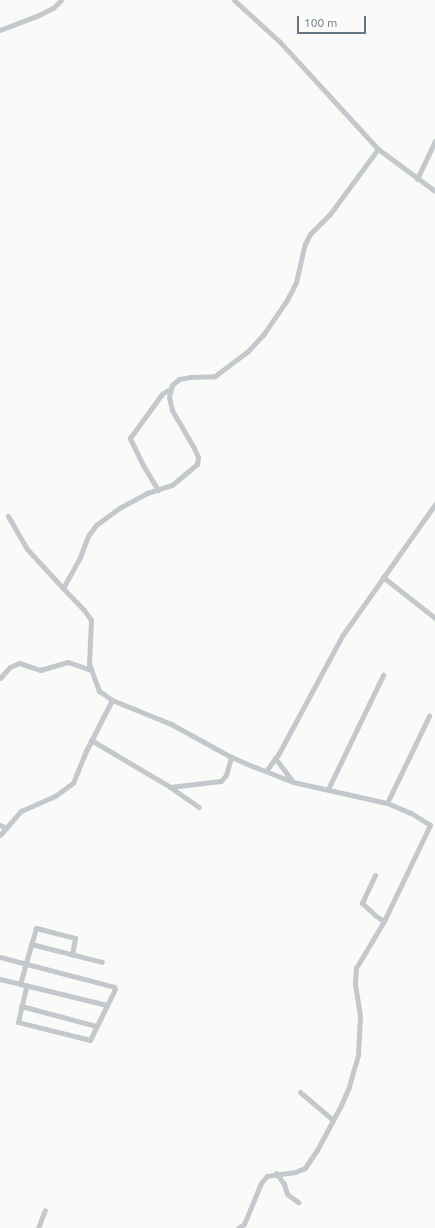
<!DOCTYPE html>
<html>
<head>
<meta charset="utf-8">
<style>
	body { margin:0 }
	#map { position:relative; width:435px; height:1228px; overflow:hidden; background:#fafaf8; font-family:Ubuntu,sans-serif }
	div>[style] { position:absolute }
	.minor>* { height:5px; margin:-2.5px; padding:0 2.5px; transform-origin:2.5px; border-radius:2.5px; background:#c3c8cc }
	span { translate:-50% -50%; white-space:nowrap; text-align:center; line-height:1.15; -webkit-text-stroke:4px #fff; paint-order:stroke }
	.scale { position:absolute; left:297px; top:16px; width:69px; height:18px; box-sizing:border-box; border:2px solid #657683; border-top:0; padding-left:5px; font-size:12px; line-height:14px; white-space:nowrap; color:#657683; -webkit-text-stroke:3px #fff; paint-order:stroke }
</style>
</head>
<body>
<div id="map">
	<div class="minor">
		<div style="left:0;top:30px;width:40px;rotate:-21deg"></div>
		<div style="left:37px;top:16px;width:18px;rotate:-27deg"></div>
		<div style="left:53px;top:8px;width:11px;rotate:-45deg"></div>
		<div style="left:378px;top:149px;width:71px;rotate:36.4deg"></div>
		<div style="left:417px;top:179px;width:42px;rotate:-64.7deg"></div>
		<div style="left:158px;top:490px;width:29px;rotate:-121deg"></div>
		<div style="left:143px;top:465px;width:30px;rotate:-116deg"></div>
		<div style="left:130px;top:438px;width:54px;rotate:-54deg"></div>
		<div style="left:162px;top:394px;width:9px;rotate:-32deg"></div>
		<div style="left:8px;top:516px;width:38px;rotate:60deg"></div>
		<div style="left:27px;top:549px;width:53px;rotate:47.3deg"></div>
		<div style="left:383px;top:577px;width:66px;rotate:38.3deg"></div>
		<div style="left:0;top:678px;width:15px;rotate:-48deg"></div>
		<div style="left:10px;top:667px;width:10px;rotate:-24deg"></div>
		<div style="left:19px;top:663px;width:22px;rotate:18deg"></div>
		<div style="left:40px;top:670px;width:29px;rotate:-16deg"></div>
		<div style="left:68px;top:662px;width:24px;rotate:19deg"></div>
		<div style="left:112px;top:700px;width:64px;rotate:22.1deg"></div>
		<div style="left:171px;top:724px;width:68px;rotate:28.8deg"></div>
		<div style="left:231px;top:757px;width:26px;rotate:23deg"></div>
		<div style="left:255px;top:767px;width:41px;rotate:21.5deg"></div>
		<div style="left:293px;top:782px;width:96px;rotate:12.6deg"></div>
		<div style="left:387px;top:803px;width:26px;rotate:23deg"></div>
		<div style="left:411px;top:813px;width:22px;rotate:32deg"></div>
		<div style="left:430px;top:825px;width:106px;rotate:115.6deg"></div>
		<div style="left:384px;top:921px;width:55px;rotate:120.8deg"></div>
		<div style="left:356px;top:968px;width:16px;rotate:94deg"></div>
		<div style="left:355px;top:984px;width:32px;rotate:81deg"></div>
		<div style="left:360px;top:1016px;width:39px;rotate:93deg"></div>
		<div style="left:358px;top:1055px;width:33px;rotate:106deg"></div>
		<div style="left:349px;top:1087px;width:24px;rotate:114deg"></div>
		<div style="left:339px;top:1109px;width:47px;rotate:118.2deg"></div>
		<div style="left:317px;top:1150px;width:22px;rotate:124deg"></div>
		<div style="left:305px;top:1168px;width:11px;rotate:158deg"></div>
		<div style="left:295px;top:1172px;width:28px;rotate:172deg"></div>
		<div style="left:267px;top:1176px;width:9px;rotate:131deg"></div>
		<div style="left:261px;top:1183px;width:44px;rotate:112.5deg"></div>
		<div style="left:244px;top:1224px;width:7px;rotate:146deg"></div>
		<div style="left:91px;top:740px;width:92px;rotate:30.7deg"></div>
		<div style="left:170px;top:787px;width:51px;rotate:-6.7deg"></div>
		<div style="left:221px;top:781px;width:8px;rotate:-50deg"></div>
		<div style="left:226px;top:775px;width:19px;rotate:-74deg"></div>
		<div style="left:275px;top:758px;width:26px;rotate:53deg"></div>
		<div style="left:266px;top:771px;width:22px;rotate:-54deg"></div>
		<div style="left:279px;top:753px;width:133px;rotate:-61.7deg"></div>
		<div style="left:342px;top:636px;width:161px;rotate:-54.8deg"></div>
		<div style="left:170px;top:787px;width:35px;rotate:35deg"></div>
		<div style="left:328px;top:789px;width:127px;rotate:-64.2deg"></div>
		<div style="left:387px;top:803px;width:97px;rotate:-64.2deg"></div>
		<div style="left:0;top:825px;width:7px;rotate:27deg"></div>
		<div style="left:6px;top:828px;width:9px;rotate:131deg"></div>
		<div style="left:6px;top:828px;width:23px;rotate:-49deg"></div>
		<div style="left:21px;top:811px;width:37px;rotate:-24deg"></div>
		<div style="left:55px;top:796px;width:22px;rotate:-36deg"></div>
		<div style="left:73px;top:783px;width:37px;rotate:-68deg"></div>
		<div style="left:87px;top:749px;width:55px;rotate:-63deg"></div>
		<div style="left:112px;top:700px;width:16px;rotate:-145deg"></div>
		<div style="left:99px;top:691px;width:29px;rotate:-110deg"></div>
		<div style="left:89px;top:664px;width:44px;rotate:-87.4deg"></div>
		<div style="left:91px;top:620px;width:12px;rotate:-125deg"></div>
		<div style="left:84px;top:610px;width:30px;rotate:-134deg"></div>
		<div style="left:63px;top:588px;width:35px;rotate:-61deg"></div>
		<div style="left:80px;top:557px;width:22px;rotate:-69deg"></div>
		<div style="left:88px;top:536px;width:14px;rotate:-54deg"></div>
		<div style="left:96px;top:525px;width:31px;rotate:-36deg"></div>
		<div style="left:121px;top:507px;width:30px;rotate:-28deg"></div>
		<div style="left:147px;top:493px;width:26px;rotate:-18deg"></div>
		<div style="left:172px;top:485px;width:33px;rotate:-40deg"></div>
		<div style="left:197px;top:464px;width:7px;rotate:-82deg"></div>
		<div style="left:198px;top:457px;width:10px;rotate:-114deg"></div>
		<div style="left:194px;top:448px;width:44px;rotate:-120.1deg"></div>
		<div style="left:172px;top:410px;width:13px;rotate:-103deg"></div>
		<div style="left:169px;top:397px;width:12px;rotate:-76deg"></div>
		<div style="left:172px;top:385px;width:9px;rotate:-41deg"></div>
		<div style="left:179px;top:379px;width:11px;rotate:-10deg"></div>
		<div style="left:190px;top:377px;width:25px;rotate:-2deg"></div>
		<div style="left:215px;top:376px;width:41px;rotate:-37.1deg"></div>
		<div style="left:248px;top:351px;width:22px;rotate:-47deg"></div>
		<div style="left:263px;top:335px;width:42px;rotate:-55.6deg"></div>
		<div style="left:287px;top:300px;width:20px;rotate:-63deg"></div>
		<div style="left:296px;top:282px;width:39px;rotate:-77deg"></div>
		<div style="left:305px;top:244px;width:11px;rotate:-63deg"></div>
		<div style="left:310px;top:234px;width:28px;rotate:-45deg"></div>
		<div style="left:330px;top:214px;width:81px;rotate:-53.6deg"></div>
		<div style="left:378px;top:149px;width:145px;rotate:-132.5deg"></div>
		<div style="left:280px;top:42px;width:62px;rotate:-137.6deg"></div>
		<div style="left:375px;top:875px;width:31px;rotate:115deg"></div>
		<div style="left:362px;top:903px;width:19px;rotate:43deg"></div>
		<div style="left:376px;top:916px;width:9px;rotate:32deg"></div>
		<div style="left:31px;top:944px;width:73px;rotate:14.2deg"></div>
		<div style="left:0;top:957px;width:118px;rotate:14.7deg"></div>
		<div style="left:114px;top:987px;width:2px;rotate:63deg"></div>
		<div style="left:115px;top:989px;width:57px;rotate:116.1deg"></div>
		<div style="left:90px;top:1040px;width:74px;rotate:-166deg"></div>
		<div style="left:18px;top:1022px;width:37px;rotate:-77deg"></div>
		<div style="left:0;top:979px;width:110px;rotate:13.7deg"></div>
		<div style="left:20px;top:984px;width:58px;rotate:-74.1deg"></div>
		<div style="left:36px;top:928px;width:40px;rotate:14.4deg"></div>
		<div style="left:75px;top:938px;width:17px;rotate:100deg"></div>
		<div style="left:21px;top:1006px;width:78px;rotate:14.9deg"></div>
		<div style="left:300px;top:1092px;width:43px;rotate:40.3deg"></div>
		<div style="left:276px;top:1173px;width:14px;rotate:54deg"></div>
		<div style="left:284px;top:1184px;width:10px;rotate:73deg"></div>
		<div style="left:287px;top:1194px;width:14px;rotate:36deg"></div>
		<div style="left:38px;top:1228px;width:19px;rotate:-69deg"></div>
	</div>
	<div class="scale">100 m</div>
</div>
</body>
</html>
